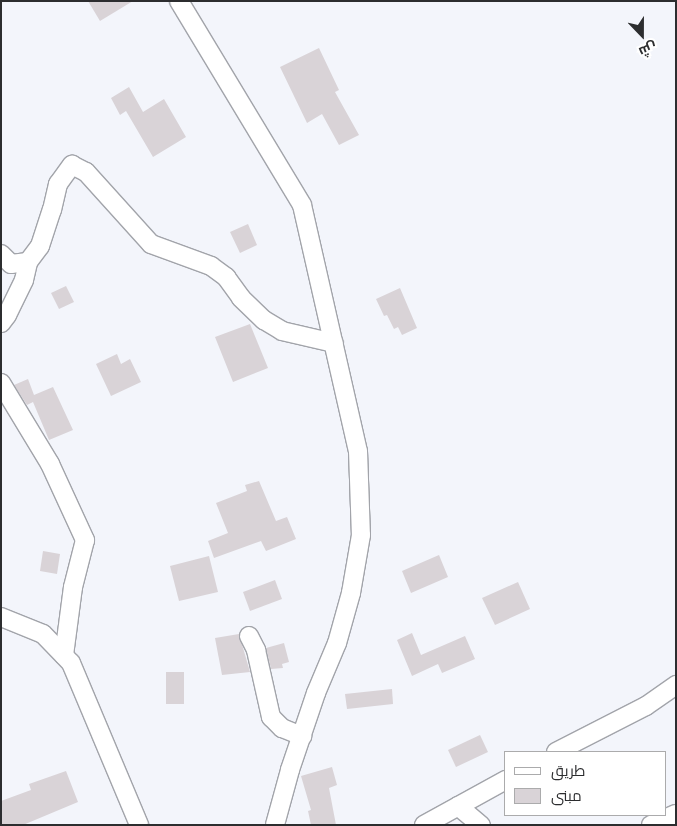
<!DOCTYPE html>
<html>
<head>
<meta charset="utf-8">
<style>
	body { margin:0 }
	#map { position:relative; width:677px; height:826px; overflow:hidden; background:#f3f5fb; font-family:Karla,Cairo,sans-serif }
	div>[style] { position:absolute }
	.building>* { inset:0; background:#d9d3d7 }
	.roads { filter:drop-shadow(1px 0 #a2a4aa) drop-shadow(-1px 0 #a2a4aa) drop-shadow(0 1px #a2a4aa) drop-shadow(0 -1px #a2a4aa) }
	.street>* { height:18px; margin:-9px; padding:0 9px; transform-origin:9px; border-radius:9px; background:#fff }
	span { translate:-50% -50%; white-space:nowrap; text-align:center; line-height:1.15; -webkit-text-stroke:4px #fff; paint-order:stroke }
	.frame { position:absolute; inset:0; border:2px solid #2c2d2f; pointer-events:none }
	.legend { position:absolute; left:504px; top:751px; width:162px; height:65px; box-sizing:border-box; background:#fff; border:1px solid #ababac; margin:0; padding:6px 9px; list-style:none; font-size:15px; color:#2c2d2f }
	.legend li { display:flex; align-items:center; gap:10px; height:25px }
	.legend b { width:25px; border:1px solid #ababac }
	.north { position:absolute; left:617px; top:10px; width:50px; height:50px; -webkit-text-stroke:4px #fff; paint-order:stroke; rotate:158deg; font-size:14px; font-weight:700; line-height:20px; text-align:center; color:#2c2d2f }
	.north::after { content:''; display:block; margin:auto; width:18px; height:22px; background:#2c2d2f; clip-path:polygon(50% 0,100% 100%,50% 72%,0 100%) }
</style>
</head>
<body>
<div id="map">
	<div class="building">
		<div style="clip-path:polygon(88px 1px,133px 1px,100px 21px)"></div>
		<div style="clip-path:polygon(319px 48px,339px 90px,335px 92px,359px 135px,339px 145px,322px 114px,307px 123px,280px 67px)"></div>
		<div style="clip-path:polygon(129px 87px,143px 112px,164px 99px,186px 137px,153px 157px,126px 111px,120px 115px,111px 98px)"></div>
		<div style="clip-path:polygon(248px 224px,257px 245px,240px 253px,230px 232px)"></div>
		<div style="clip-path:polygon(66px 286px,74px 302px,59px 309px,51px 293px)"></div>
		<div style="clip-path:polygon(400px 288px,417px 328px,402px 335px,398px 327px,394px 329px,387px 315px,384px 316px,376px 299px)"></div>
		<div style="clip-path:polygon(250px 324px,268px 368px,233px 382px,215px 337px)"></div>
		<div style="clip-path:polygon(117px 354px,121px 364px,130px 359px,141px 382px,111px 396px,96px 364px)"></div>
		<div style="clip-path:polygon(28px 379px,34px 395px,53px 387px,73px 430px,49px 440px,33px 402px,27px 405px,14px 385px)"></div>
		<div style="clip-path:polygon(259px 481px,276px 521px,287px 517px,296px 539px,266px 551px,261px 541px,214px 558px,208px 541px,228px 533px,216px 503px,247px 491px,245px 485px)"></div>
		<div style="clip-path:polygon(43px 551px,60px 554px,57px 574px,40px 571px)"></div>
		<div style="clip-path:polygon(439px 555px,448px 577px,411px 593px,402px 571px)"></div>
		<div style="clip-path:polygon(209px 556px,218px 592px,179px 601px,170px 566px)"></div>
		<div style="clip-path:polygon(275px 580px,282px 599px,250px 611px,243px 592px)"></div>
		<div style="clip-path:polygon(518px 582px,530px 609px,495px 625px,482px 598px)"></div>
		<div style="clip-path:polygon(412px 633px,421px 655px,465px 636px,475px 659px,442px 673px,438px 664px,412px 676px,397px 640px)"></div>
		<div style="clip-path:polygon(239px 634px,250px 672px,222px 675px,215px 638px)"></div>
		<div style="clip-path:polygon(284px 643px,289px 662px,282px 664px,283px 668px,271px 669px,266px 648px)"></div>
		<div style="clip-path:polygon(166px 672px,184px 672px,184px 704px,166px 704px)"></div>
		<div style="clip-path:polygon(392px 689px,393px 704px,347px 709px,345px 694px)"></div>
		<div style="clip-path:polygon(480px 735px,488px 752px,456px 767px,448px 750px)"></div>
		<div style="clip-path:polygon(332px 767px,337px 785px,329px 788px,336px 825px,311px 825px,308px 811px,311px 810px,301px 776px)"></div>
		<div style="clip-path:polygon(66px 771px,78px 802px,23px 825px,1px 825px,1px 801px,31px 790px,29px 784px)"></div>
	</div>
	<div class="roads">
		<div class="street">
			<div style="left:179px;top:1px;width:238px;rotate:58.9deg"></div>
			<div style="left:302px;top:205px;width:252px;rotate:77.2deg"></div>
			<div style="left:358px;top:451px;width:84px;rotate:88deg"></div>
			<div style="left:361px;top:535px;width:59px;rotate:99.8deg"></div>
			<div style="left:351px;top:593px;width:52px;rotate:105.6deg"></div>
			<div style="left:337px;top:643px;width:54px;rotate:112.8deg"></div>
			<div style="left:316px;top:693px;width:81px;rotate:108.7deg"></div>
			<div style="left:290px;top:770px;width:57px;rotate:105.3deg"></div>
			<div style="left:1px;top:254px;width:14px;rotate:45deg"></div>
			<div style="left:11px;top:264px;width:17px;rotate:-7deg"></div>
			<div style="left:28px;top:262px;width:20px;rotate:-53deg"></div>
			<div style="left:40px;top:246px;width:38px;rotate:-72deg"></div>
			<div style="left:52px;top:210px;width:27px;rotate:-77deg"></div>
			<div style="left:58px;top:184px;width:24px;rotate:-54deg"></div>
			<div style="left:72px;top:165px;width:16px;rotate:27deg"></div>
			<div style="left:86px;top:172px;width:97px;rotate:47.9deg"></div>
			<div style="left:151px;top:244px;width:64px;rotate:20.1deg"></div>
			<div style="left:211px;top:266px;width:19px;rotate:36deg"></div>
			<div style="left:226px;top:277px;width:26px;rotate:54deg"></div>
			<div style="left:241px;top:298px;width:32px;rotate:44deg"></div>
			<div style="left:264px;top:320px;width:21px;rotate:31deg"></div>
			<div style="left:282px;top:331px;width:53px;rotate:13deg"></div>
			<div style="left:1px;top:323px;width:10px;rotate:-53deg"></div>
			<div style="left:7px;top:315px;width:39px;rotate:-64deg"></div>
			<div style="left:24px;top:280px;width:18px;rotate:-77deg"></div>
			<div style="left:1px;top:383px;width:95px;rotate:58.8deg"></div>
			<div style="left:50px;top:464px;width:84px;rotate:65.3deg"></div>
			<div style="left:85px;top:540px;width:49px;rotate:104.3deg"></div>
			<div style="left:73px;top:587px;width:69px;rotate:97.5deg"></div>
			<div style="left:1px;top:617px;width:45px;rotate:22deg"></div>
			<div style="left:43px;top:634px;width:40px;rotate:46deg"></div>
			<div style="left:71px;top:663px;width:176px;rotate:67.2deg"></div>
			<div style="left:249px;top:636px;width:16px;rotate:63deg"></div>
			<div style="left:256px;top:650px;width:69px;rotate:77.4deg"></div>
			<div style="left:271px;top:717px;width:16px;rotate:45deg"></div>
			<div style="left:282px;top:728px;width:22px;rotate:22deg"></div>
			<div style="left:556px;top:752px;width:101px;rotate:-27.1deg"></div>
			<div style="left:646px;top:706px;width:37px;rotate:-35deg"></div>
			<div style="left:458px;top:806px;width:30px;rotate:40deg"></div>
			<div style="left:424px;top:825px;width:94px;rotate:-28.8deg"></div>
			<div style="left:651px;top:825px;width:27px;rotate:-24deg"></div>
		</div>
	</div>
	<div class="frame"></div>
	<ul class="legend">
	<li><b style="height:6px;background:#fff"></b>طريق</li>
	<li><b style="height:14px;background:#d9d3d7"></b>مبنى</li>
	</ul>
	<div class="north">ش</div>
</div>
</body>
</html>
